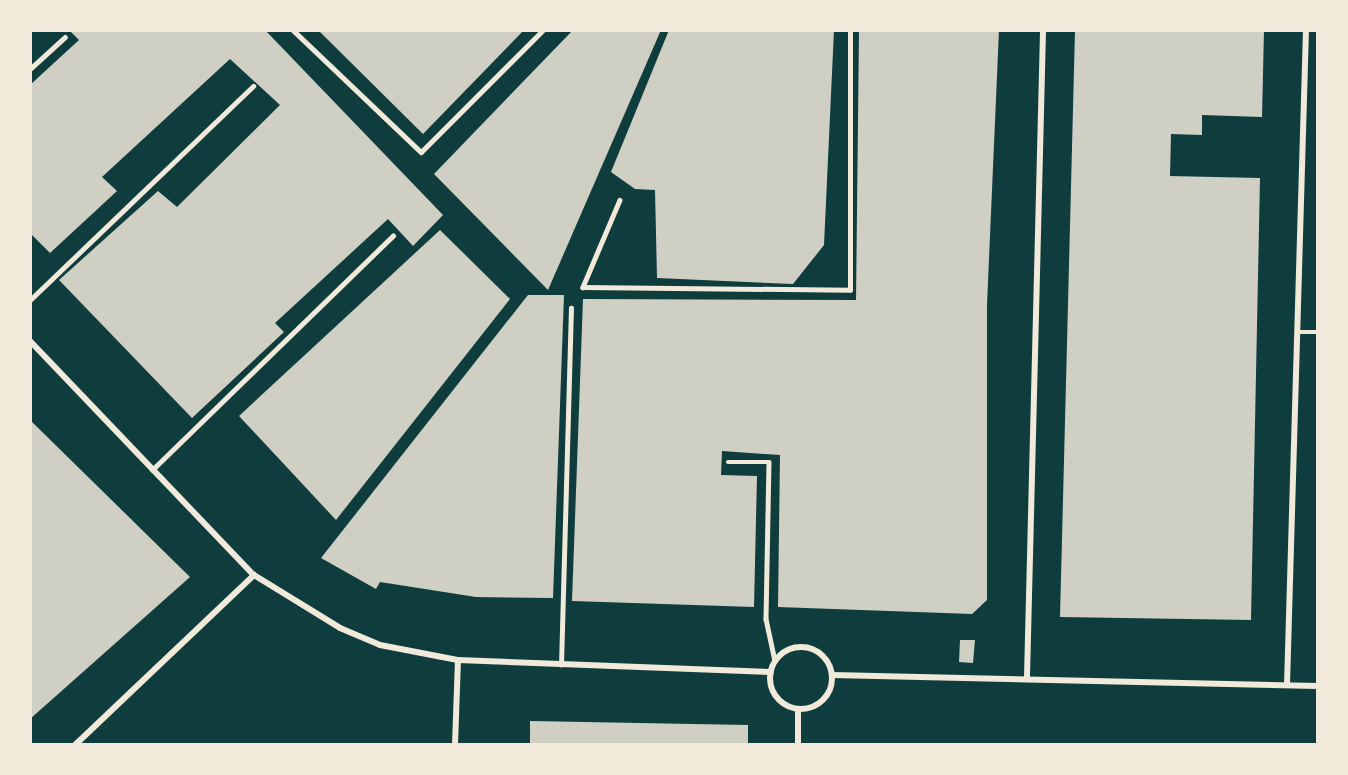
<!DOCTYPE html>
<html>
<head>
<meta charset="utf-8">
<style>
	body { margin:0 }
	#map { position:relative; width:1348px; height:775px; overflow:hidden; background:#0f3d3e; font-family:Spectral,serif }
	div>[style] { position:absolute }
	.building>* { inset:0; background:#cfcfc3 }
	.service>* { height:4.5px; margin:-2.25px; padding:0 2.25px; transform-origin:2.25px; border-radius:2.25px; background:#f1e9da }
	.minor>* { height:6px; margin:-3px; padding:0 3px; transform-origin:3px; border-radius:3px; background:#f1e9da }
	.minor>.ring { margin:-3px; padding:0; box-sizing:content-box; background:none; border:6px solid #f1e9da; border-radius:50% }
	span { translate:-50% -50%; white-space:nowrap; text-align:center; line-height:1.15; -webkit-text-stroke:6px #f1e9da; paint-order:stroke }
	.frame { position:absolute; inset:0; border:32px solid #f1e9da; pointer-events:none }
</style>
</head>
<body>
<div id="map">
	<div class="building">
		<div style="clip-path:polygon(69px 30px,265px 30px,443px 215px,413px 246px,388px 219px,275px 323px,284px 332px,192px 418px,59px 280px,158px 191px,177px 207px,280px 105px,230px 59px,102px 177px,117px 191px,50px 253px,30px 233px,30px 85px,79px 40px)"></div>
		<div style="clip-path:polygon(318px 30px,524px 30px,423px 134px)"></div>
		<div style="clip-path:polygon(573px 30px,661px 30px,548px 290px,434px 174px)"></div>
		<div style="clip-path:polygon(669px 30px,834px 30px,824px 245px,793px 284px,657px 278px,655px 190px,635px 189px,611px 172px)"></div>
		<div style="clip-path:polygon(859px 30px,999px 30px,987px 305px,987px 600px,972px 614px,778px 607px,780px 455px,722px 451px,721px 475px,757px 476px,754px 607px,572px 601px,583px 299px,856px 300px)"></div>
		<div style="clip-path:polygon(1075px 30px,1264px 30px,1262px 117px,1202px 115px,1202px 135px,1171px 134px,1170px 176px,1260px 178px,1251px 620px,1060px 617px)"></div>
		<div style="clip-path:polygon(440px 230px,510px 299px,336px 520px,239px 416px)"></div>
		<div style="clip-path:polygon(528px 295px,564px 295px,553px 598px,476px 597px,380px 582px,376px 589px,321px 558px)"></div>
		<div style="clip-path:polygon(30px 420px,190px 577px,30px 719px)"></div>
		<div style="clip-path:polygon(960px 640px,975px 640px,973px 663px,959px 662px)"></div>
		<div style="clip-path:polygon(530px 721px,748px 725px,748px 745px,530px 745px)"></div>
	</div>
	<div class="service">
		<div style="left:293px;top:30px;width:177px;rotate:43.6deg"></div>
		<div style="left:421px;top:152px;width:173px;rotate:-45deg"></div>
		<div style="left:30px;top:69px;width:47px;rotate:-42.4deg"></div>
		<div style="left:620px;top:200px;width:95px;rotate:113deg"></div>
		<div style="left:583px;top:287px;width:267px;rotate:0.6deg"></div>
		<div style="left:850px;top:290px;width:260px;rotate:-90deg"></div>
		<div style="left:30px;top:300px;width:309px;rotate:-43.8deg"></div>
		<div style="left:1297px;top:332px;width:21px"></div>
		<div style="left:728px;top:462px;width:41px"></div>
		<div style="left:769px;top:462px;width:157px;rotate:91.1deg"></div>
		<div style="left:766px;top:619px;width:43px;rotate:77.9deg"></div>
		<div style="left:152px;top:470px;width:336px;rotate:-44.2deg"></div>
		<div style="left:561px;top:665px;width:357px;rotate:-88.4deg"></div>
	</div>
	<div class="minor">
		<div style="left:30px;top:341px;width:324px;rotate:46.3deg"></div>
		<div style="left:254px;top:575px;width:101px;rotate:31.6deg"></div>
		<div style="left:340px;top:628px;width:43px;rotate:23deg"></div>
		<div style="left:380px;top:645px;width:79px;rotate:10.9deg"></div>
		<div style="left:458px;top:660px;width:313px;rotate:2.2deg"></div>
		<div class="ring" style="left:770px;top:647px;width:56px;height:56px"></div>
		<div style="left:832px;top:675px;width:486px;rotate:1.3deg"></div>
		<div style="left:1027px;top:677px;width:647px;rotate:-88.58deg"></div>
		<div style="left:1287px;top:685px;width:655px;rotate:-88.34deg"></div>
		<div style="left:798px;top:709px;width:36px;rotate:90deg"></div>
		<div style="left:75px;top:745px;width:247px;rotate:-43.5deg"></div>
		<div style="left:455px;top:745px;width:85px;rotate:-88deg"></div>
	</div>
	<div class="frame"></div>
</div>
</body>
</html>
